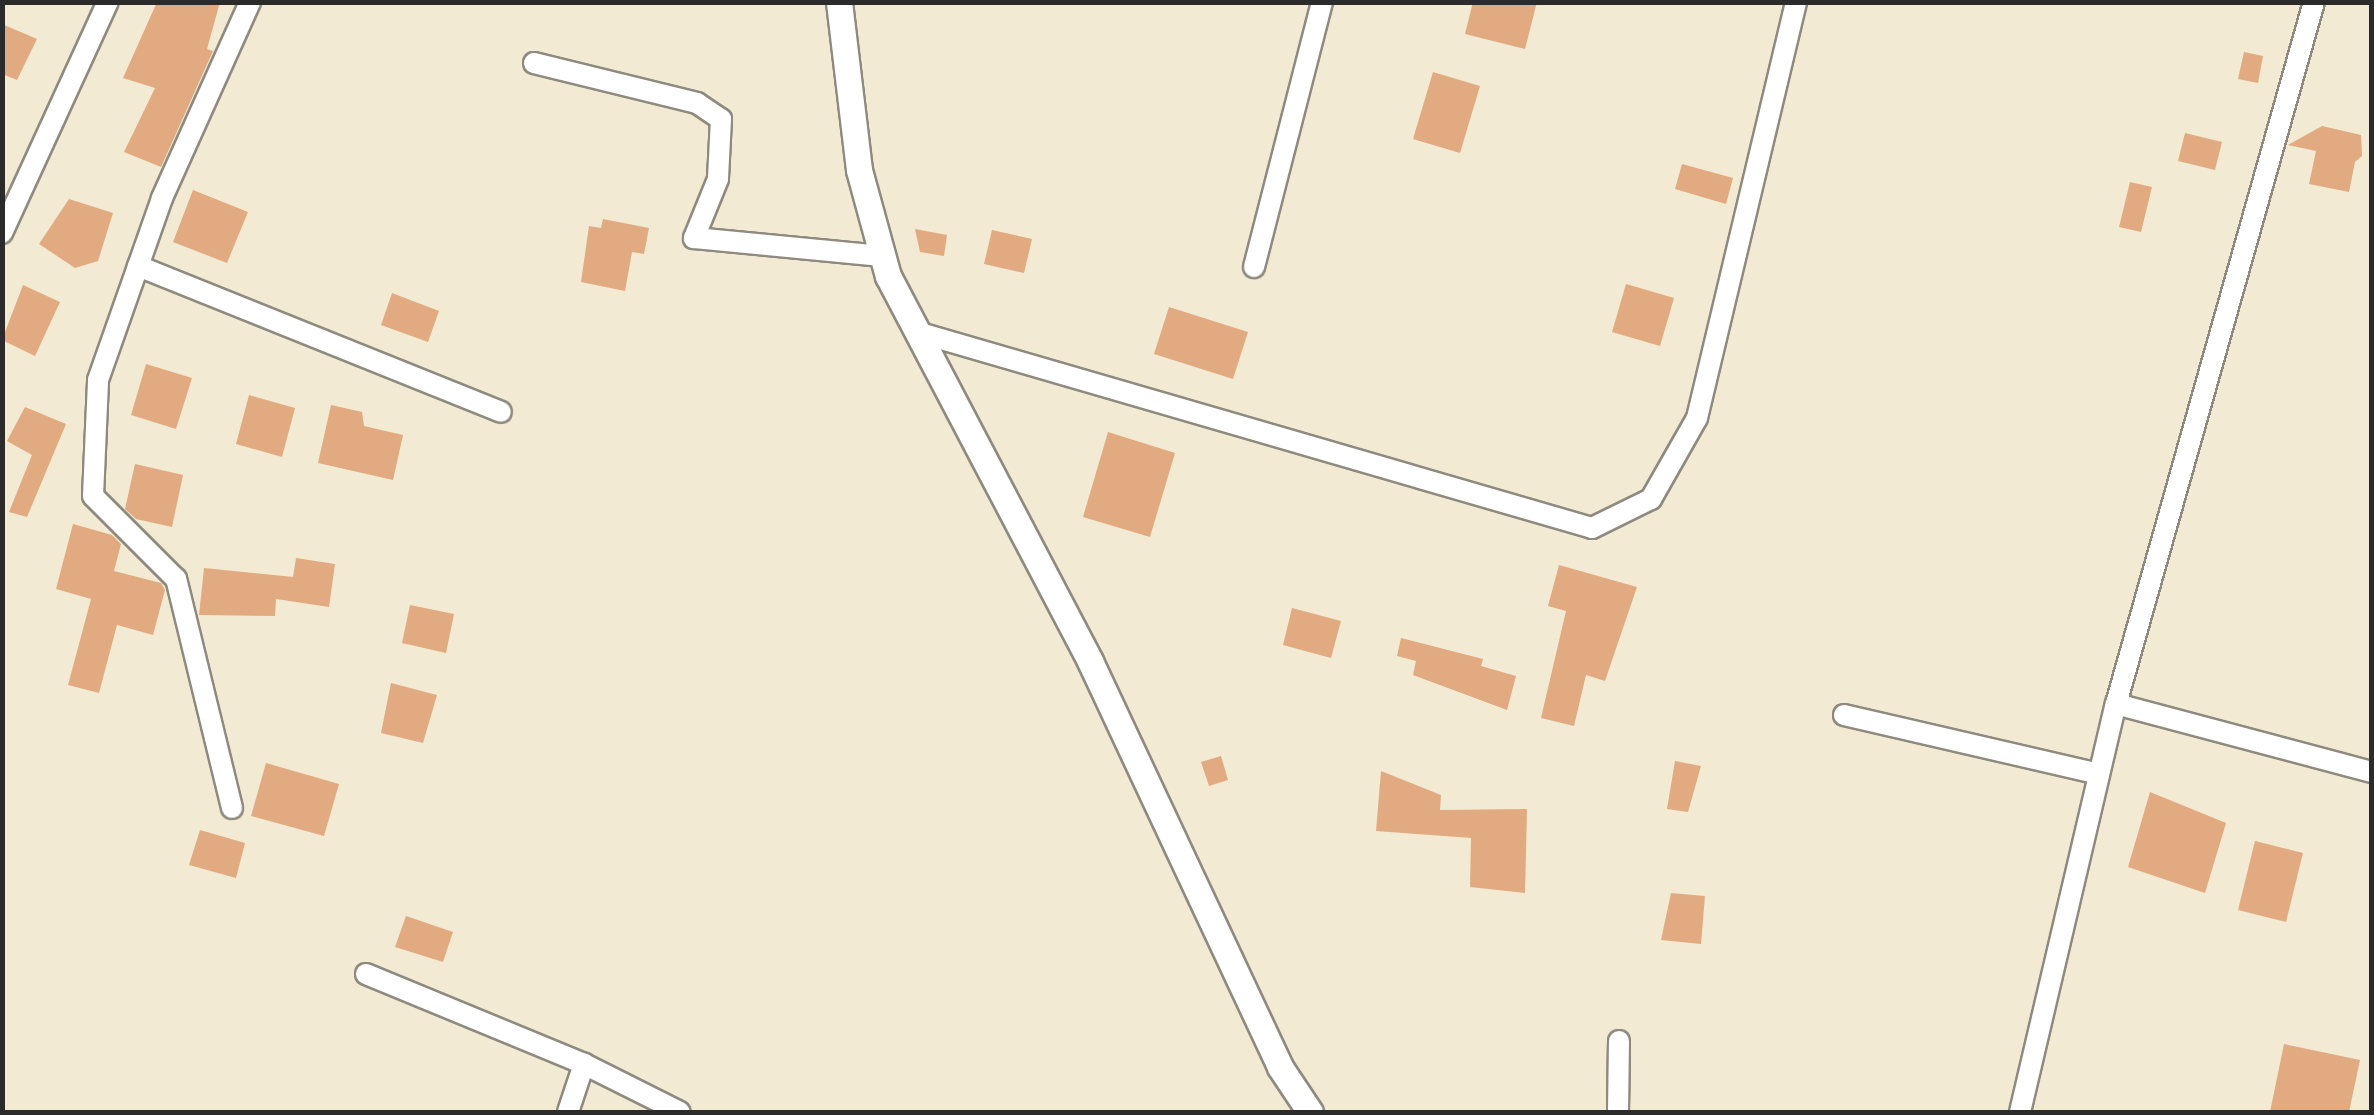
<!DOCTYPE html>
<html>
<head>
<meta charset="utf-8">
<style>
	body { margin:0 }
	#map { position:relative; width:2374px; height:1115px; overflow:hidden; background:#f2ead3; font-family:Delius,sans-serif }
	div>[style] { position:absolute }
	.building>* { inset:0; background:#e1aa81 }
	.roads { filter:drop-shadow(2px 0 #8e8a7f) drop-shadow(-2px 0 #8e8a7f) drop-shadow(0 2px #8e8a7f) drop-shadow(0 -2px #8e8a7f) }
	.minor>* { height:20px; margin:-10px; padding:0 10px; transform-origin:10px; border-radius:10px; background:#fff }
	.tertiary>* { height:25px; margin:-12.5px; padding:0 12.5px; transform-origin:12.5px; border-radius:12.5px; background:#fff }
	span { translate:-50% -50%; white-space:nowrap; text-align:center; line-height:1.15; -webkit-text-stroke:8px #fff; paint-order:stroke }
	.frame { position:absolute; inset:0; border:5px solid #2b2b2b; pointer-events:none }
</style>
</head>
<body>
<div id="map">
	<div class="building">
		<div style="clip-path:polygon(157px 2px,220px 2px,207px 49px,213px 51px,161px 167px,124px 152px,155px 88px,123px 78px)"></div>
		<div style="clip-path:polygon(1473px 2px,1537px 2px,1525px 49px,1465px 34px)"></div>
		<div style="clip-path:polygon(2px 24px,37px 39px,17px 80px,2px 74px)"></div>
		<div style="clip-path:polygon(2244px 52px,2263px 56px,2258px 83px,2238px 79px)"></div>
		<div style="clip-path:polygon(1433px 72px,1480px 86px,1460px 153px,1413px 139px)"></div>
		<div style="clip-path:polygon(2322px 126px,2361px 135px,2362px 156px,2355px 162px,2349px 192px,2309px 184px,2316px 151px,2288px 145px)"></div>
		<div style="clip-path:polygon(2185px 133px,2222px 142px,2215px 170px,2178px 161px)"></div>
		<div style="clip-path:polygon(1682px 164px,1733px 178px,1726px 204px,1675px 189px)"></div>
		<div style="clip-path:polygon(2130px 182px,2152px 187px,2141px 232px,2119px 227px)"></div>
		<div style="clip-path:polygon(193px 190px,248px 212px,227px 263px,173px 242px)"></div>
		<div style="clip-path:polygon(69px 199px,113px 213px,98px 261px,75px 268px,39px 244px)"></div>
		<div style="clip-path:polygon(603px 219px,649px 228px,644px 254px,632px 252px,625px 291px,581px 282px,589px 226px,601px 228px)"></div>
		<div style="clip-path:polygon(915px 229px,947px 235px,944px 256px,920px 252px)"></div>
		<div style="clip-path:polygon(992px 230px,1032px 239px,1024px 273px,984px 264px)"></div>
		<div style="clip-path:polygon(1626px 284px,1674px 298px,1660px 346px,1612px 332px)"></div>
		<div style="clip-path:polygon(23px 285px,60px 302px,35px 356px,2px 340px)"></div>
		<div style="clip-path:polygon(392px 293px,439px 311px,428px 342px,381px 325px)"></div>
		<div style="clip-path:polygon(1169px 307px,1248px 332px,1233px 379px,1154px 354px)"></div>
		<div style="clip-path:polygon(146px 364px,192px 378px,176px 429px,131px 415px)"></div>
		<div style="clip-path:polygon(249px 395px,295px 408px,282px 457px,236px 444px)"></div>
		<div style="clip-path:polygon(331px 405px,362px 412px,364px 426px,403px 435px,393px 480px,318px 463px)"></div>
		<div style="clip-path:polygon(25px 407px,66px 424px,27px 517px,9px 512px,32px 455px,7px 441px)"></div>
		<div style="clip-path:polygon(1108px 432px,1175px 453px,1150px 537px,1083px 517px)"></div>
		<div style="clip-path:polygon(135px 464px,183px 475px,172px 527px,136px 519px,125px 509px)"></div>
		<div style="clip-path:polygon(73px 524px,112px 535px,121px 544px,114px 571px,161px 583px,165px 590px,153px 635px,117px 625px,99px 693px,68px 685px,91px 599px,56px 589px)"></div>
		<div style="clip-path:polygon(296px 558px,335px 564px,329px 607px,276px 599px,275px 616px,199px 615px,204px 568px,293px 577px)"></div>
		<div style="clip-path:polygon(1559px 565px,1637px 587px,1605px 681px,1586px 675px,1574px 726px,1541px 718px,1566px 611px,1548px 606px)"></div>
		<div style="clip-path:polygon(410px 605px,454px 614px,446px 653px,402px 643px)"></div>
		<div style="clip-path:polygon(1292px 608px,1341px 621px,1331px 658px,1283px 645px)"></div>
		<div style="clip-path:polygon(1401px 638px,1483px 659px,1481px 666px,1516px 676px,1507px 710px,1413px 675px,1416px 661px,1397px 656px)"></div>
		<div style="clip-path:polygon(391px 683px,437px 695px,423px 743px,381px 733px)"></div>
		<div style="clip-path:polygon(1221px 756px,1228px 780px,1209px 786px,1201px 762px)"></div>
		<div style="clip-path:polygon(1675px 761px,1701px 766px,1688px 812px,1667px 809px)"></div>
		<div style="clip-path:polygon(266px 763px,339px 784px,324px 836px,251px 816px)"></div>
		<div style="clip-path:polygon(1381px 771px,1441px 795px,1440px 810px,1527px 809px,1525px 893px,1470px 887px,1471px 838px,1376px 831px)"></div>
		<div style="clip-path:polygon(2150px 792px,2226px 823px,2205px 893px,2128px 867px)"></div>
		<div style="clip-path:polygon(200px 830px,245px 843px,236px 878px,189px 865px)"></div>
		<div style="clip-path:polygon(2255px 841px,2303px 853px,2286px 922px,2238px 910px)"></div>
		<div style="clip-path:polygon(1671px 893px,1705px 896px,1701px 944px,1661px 940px)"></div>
		<div style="clip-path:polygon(406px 916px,453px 932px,443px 962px,395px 947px)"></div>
		<div style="clip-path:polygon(2284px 1044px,2360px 1060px,2349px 1112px,2270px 1112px)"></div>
	</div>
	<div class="roads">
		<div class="minor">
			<div style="left:534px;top:63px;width:168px;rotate:13.8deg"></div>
			<div style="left:697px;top:103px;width:29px;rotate:34deg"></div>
			<div style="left:721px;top:119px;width:60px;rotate:92.9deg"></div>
			<div style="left:718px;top:179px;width:64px;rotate:112.1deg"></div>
			<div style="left:694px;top:238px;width:189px;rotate:5.5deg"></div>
			<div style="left:2px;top:233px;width:254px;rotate:-65.4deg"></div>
			<div style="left:138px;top:266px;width:391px;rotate:21.9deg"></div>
			<div style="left:1254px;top:267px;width:274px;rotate:-75.6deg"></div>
			<div style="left:917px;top:332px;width:703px;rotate:16.19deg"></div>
			<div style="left:1592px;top:528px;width:66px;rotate:-26.2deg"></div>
			<div style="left:1651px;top:499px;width:93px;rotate:-60.4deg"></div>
			<div style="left:1697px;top:418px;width:428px;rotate:-76.6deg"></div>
			<div style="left:2116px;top:704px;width:265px;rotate:14.9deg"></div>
			<div style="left:1844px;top:715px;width:262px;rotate:13deg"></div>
			<div style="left:232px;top:808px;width:236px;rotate:-103.7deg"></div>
			<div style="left:176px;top:579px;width:117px;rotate:-135deg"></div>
			<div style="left:93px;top:496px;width:116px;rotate:-87.5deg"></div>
			<div style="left:98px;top:380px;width:193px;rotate:-70.6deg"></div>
			<div style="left:162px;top:198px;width:215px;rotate:-65.8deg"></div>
			<div style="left:366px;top:974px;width:236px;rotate:22.4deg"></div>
			<div style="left:568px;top:1112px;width:51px;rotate:-71.6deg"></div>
			<div style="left:584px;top:1064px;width:107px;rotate:26.6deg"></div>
			<div style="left:1618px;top:1112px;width:71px;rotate:-89.2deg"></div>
			<div style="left:2020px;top:1112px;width:419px;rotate:-76.8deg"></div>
			<div style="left:2116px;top:704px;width:729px;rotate:-74.25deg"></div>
		</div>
		<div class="tertiary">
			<div style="left:839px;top:2px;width:169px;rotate:83.2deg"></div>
			<div style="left:859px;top:170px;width:110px;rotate:74.7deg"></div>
			<div style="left:888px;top:276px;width:435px;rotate:62.3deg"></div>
			<div style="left:1090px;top:661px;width:448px;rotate:64.9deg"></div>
			<div style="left:1280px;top:1067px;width:54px;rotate:56.3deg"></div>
		</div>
	</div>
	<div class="frame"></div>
</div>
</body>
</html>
